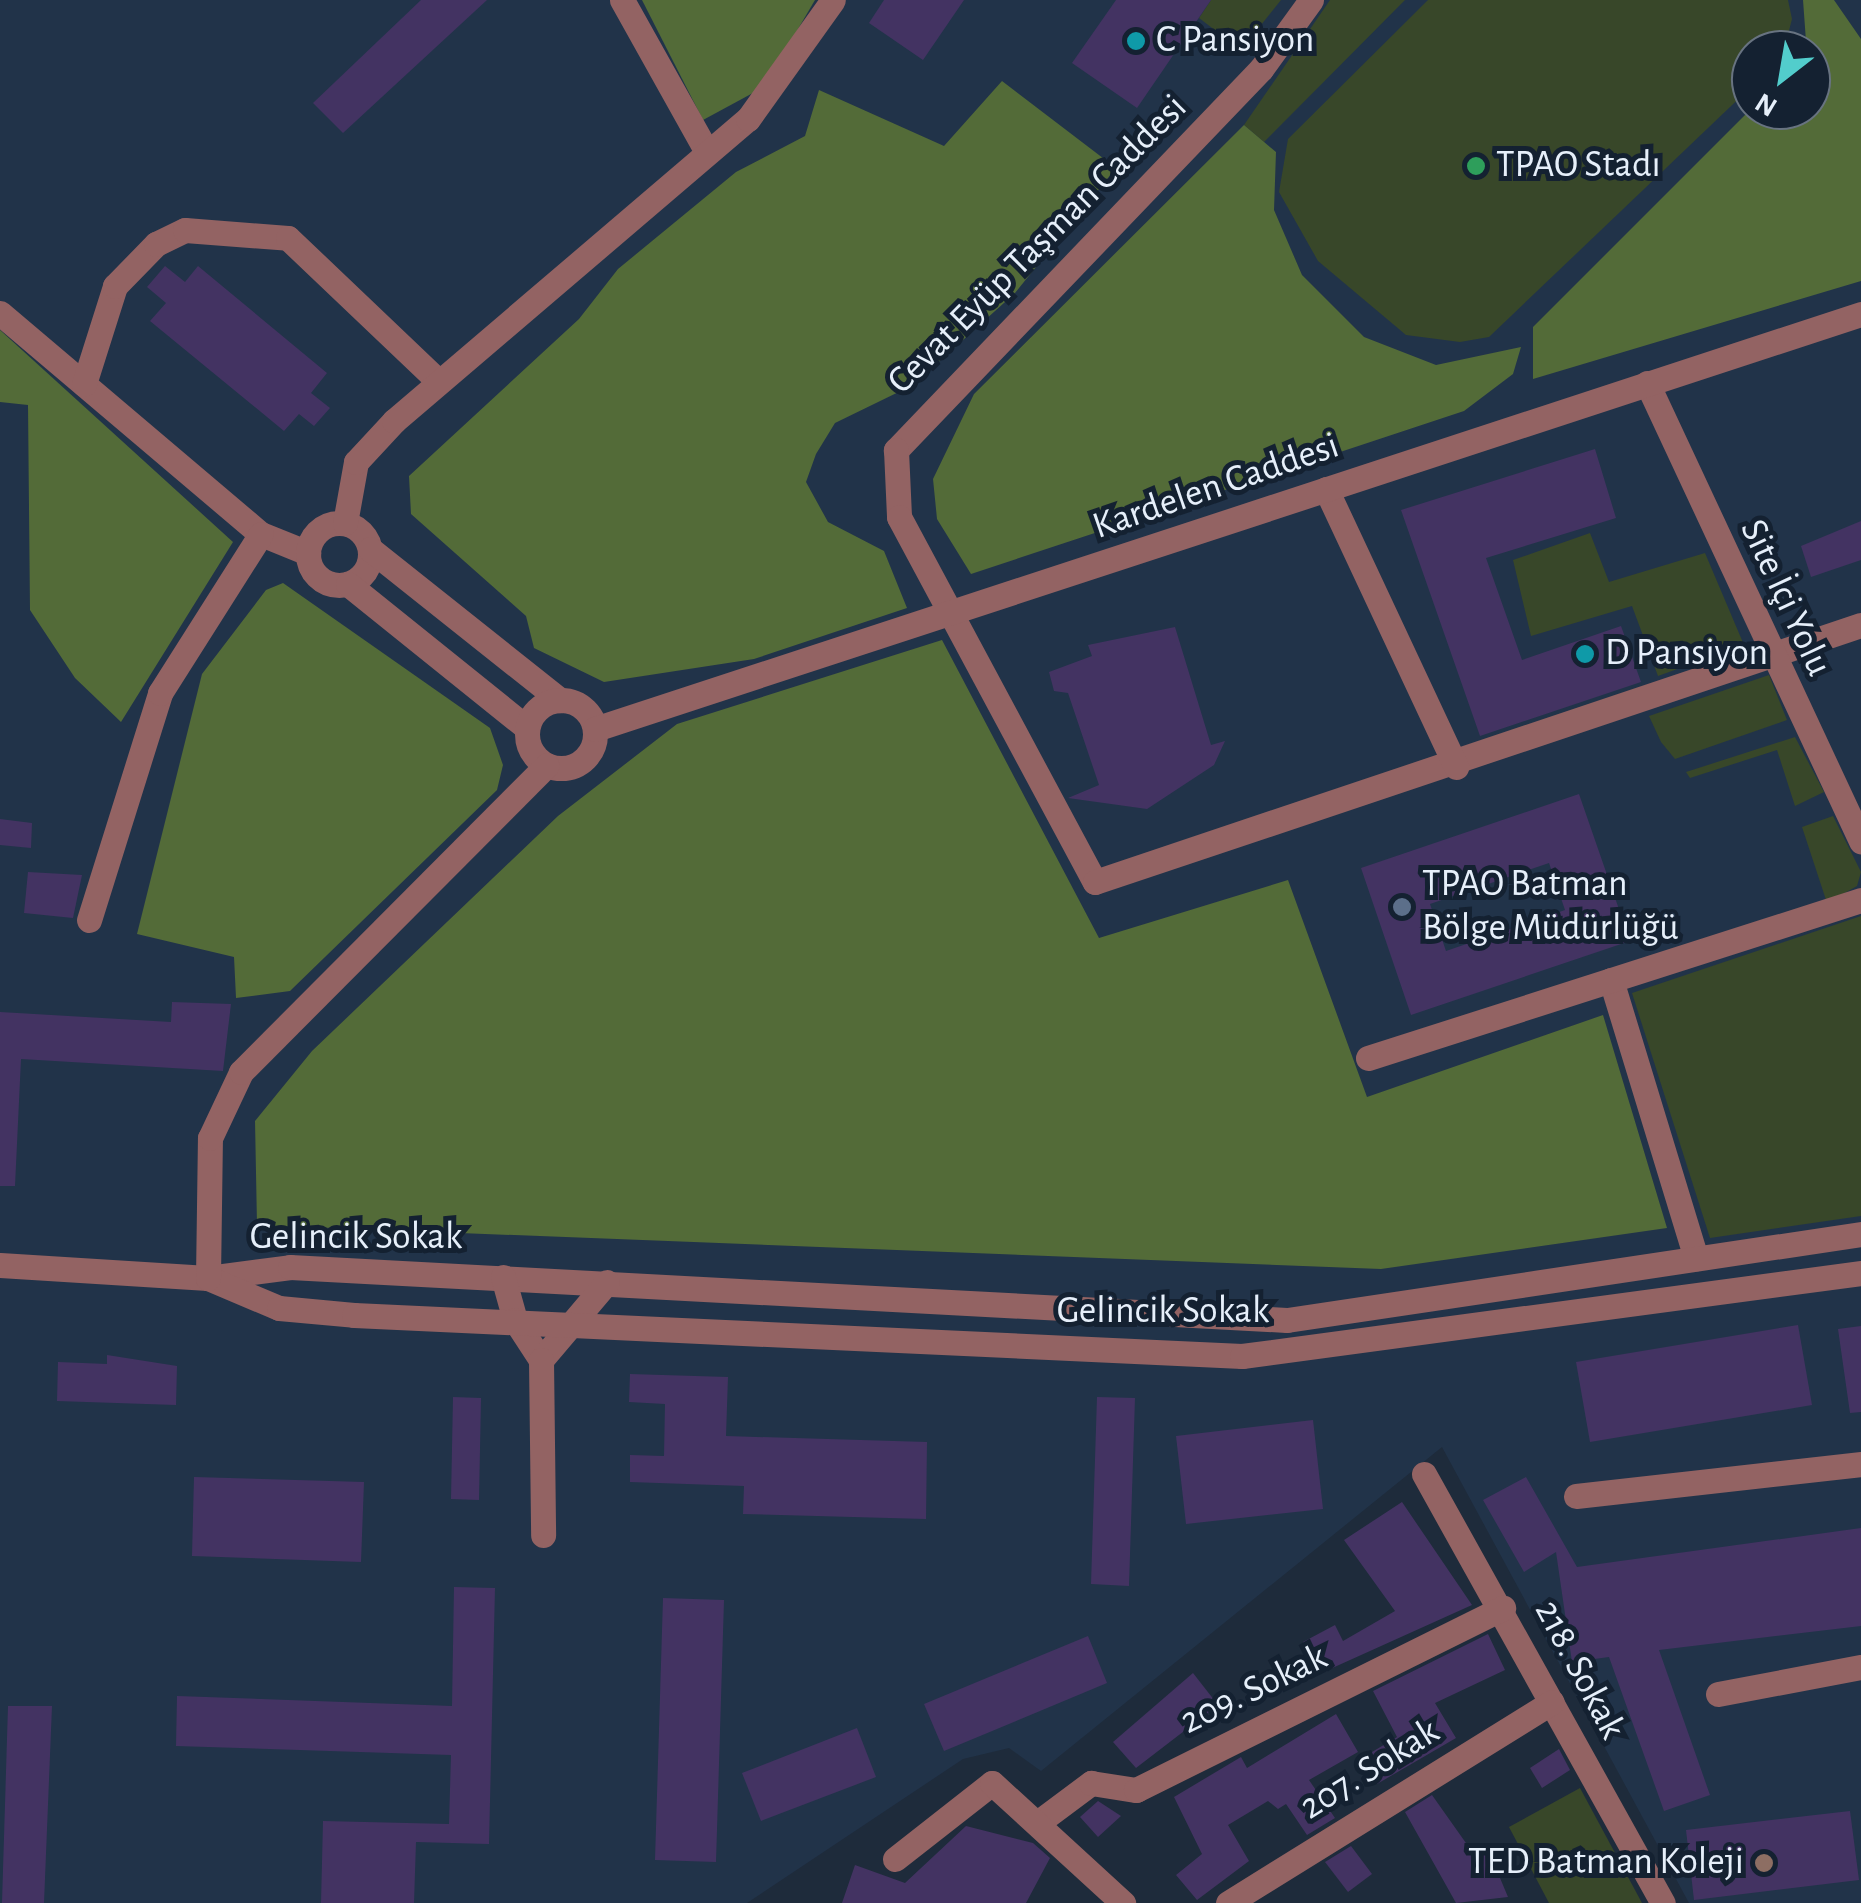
<!DOCTYPE html>
<html>
<head>
<meta charset="utf-8">
<style>
	body { margin:0 }
	#map { position:relative; width:1861px; height:1903px; overflow:hidden; background:#1e2b3b; font-family:"Alegreya Sans",sans-serif }
	div>[style] { position:absolute }
	.built>* { inset:0; background:#213349 }
	.green>* { inset:0; background:#384729 }
	.forest>* { inset:0; background:#536b38 }
	.building>* { inset:0; background:#433362 }
	.minor>* { height:25px; margin:-12.5px; padding:0 12.5px; transform-origin:12.5px; border-radius:12.5px; background:#936363 }
	.minor>.ring { margin:-12.5px; padding:0; box-sizing:content-box; background:none; border:25px solid #936363; border-radius:50% }
	.dots>* { width:28px; height:28px; translate:-50% -50%; box-sizing:border-box; border:5px solid #142131; border-radius:50% }
	span { translate:-50% -50%; white-space:nowrap; text-align:center; line-height:1.15; -webkit-text-stroke:10px #142131; paint-order:stroke }
	.poi-label { font-size:38px; color:#e6effa }
	.left { translate:0 -50%; text-align:left }
	.right { translate:-100% -50%; text-align:right }
	.street-label { font-size:38px; color:#e6effa }
	.north { position:absolute; left:1731px; top:30px; width:100px; height:100px; box-sizing:border-box; background:#142131; border:2px solid #687381; border-radius:50%; rotate:211deg; font-size:28px; font-weight:700; line-height:40px; text-align:center; color:#e6effa }
	.north::after { content:''; display:block; margin:auto; width:35px; height:45px; background:#52cdcc; clip-path:polygon(50% 0,100% 100%,50% 72%,0 100%) }
</style>
</head>
<body>
<div id="map">
	<div class="built">
		<div style="clip-path:polygon(evenodd,0 0,1861px 0,1861px 1903px,1689px 1903px,1442px 1447px,1041px 1771px,1009px 1748px,963px 1759px,747px 1903px,0 1903px,0 0,1751px 50px,1811px 50px,1811px 110px,1751px 110px,1751px 50px)"></div>
	</div>
	<div class="green">
		<div style="clip-path:polygon(1211px 0,1281px 0,1241px 50px,1199px 18px)"></div>
		<div style="clip-path:polygon(1330px 0,1405px 0,1264px 142px,1244px 125px)"></div>
		<div style="clip-path:polygon(1428px 0,1788px 0,1792px 19px,1784px 50px,1751px 50px,1751px 87px,1489px 337px,1460px 342px,1406px 335px,1318px 261px,1279px 192px,1288px 139px)"></div>
		<div style="clip-path:polygon(1590px 533px,1609px 582px,1705px 553px,1744px 645px,1658px 676px,1632px 606px,1531px 636px,1513px 560px)"></div>
		<div style="clip-path:polygon(1769px 675px,1787px 720px,1675px 759px,1661px 742px,1649px 716px)"></div>
		<div style="clip-path:polygon(1795px 737px,1824px 792px,1795px 806px,1777px 750px,1690px 778px,1686px 772px)"></div>
		<div style="clip-path:polygon(1833px 816px,1861px 872px,1857px 886px,1827px 903px,1802px 827px)"></div>
		<div style="clip-path:polygon(1861px 916px,1861px 1216px,1710px 1238px,1632px 993px)"></div>
		<div style="clip-path:polygon(1580px 1788px,1642px 1903px,1549px 1903px,1509px 1827px)"></div>
	</div>
	<div class="forest">
		<div style="clip-path:polygon(642px 0,815px 0,764px 87px,703px 120px)"></div>
		<div style="clip-path:polygon(1803px 0,1834px 0,1861px 39px,1861px 281px,1533px 379px,1533px 327px,1751px 109px,1811px 110px)"></div>
		<div style="clip-path:polygon(1002px 81px,1116px 168px,1015px 293px,913px 385px,835px 423px,816px 454px,806px 482px,828px 522px,884px 551px,907px 608px,754px 659px,604px 682px,534px 648px,526px 616px,411px 514px,409px 476px,579px 319px,618px 269px,736px 172px,805px 136px,819px 90px,944px 146px)"></div>
		<div style="clip-path:polygon(1244px 125px,1276px 152px,1274px 210px,1302px 275px,1364px 337px,1436px 365px,1521px 347px,1513px 374px,1464px 411px,971px 574px,937px 519px,933px 479px,974px 394px)"></div>
		<div style="clip-path:polygon(0 330px,233px 542px,121px 722px,75px 678px,30px 610px,28px 405px,0 402px)"></div>
		<div style="clip-path:polygon(283px 583px,490px 728px,503px 765px,497px 790px,290px 991px,236px 998px,234px 957px,137px 934px,202px 674px,266px 590px)"></div>
		<div style="clip-path:polygon(942px 640px,1099px 938px,1288px 880px,1367px 1097px,1603px 1015px,1667px 1228px,1381px 1269px,257px 1225px,255px 1121px,312px 1051px,558px 816px,677px 724px)"></div>
	</div>
	<div class="building">
		<div style="clip-path:polygon(421px 0,487px 0,343px 133px,313px 103px)"></div>
		<div style="clip-path:polygon(884px 0,964px 0,923px 60px,869px 23px)"></div>
		<div style="clip-path:polygon(1116px 0,1211px 0,1137px 108px,1072px 63px)"></div>
		<div style="clip-path:polygon(165px 266px,185px 282px,198px 266px,327px 373px,311px 393px,330px 408px,314px 426px,299px 414px,284px 431px,150px 321px,166px 303px,147px 287px)"></div>
		<div style="clip-path:polygon(1595px 449px,1616px 518px,1486px 558px,1522px 660px,1621px 626px,1641px 682px,1480px 736px,1401px 510px)"></div>
		<div style="clip-path:polygon(1861px 521px,1861px 560px,1811px 577px,1801px 546px)"></div>
		<div style="clip-path:polygon(1175px 627px,1211px 745px,1225px 741px,1214px 765px,1147px 809px,1068px 798px,1099px 785px,1068px 693px,1054px 691px,1049px 672px,1092px 656px,1088px 645px)"></div>
		<div style="clip-path:polygon(evenodd,1579px 794px,1630px 941px,1411px 1015px,1361px 868px,1579px 794px,1549px 863px,1565px 910px,1446px 951px,1430px 904px,1549px 863px)"></div>
		<div style="clip-path:polygon(0 819px,32px 823px,31px 848px,0 845px)"></div>
		<div style="clip-path:polygon(28px 872px,82px 875px,73px 918px,24px 913px)"></div>
		<div style="clip-path:polygon(172px 1002px,231px 1004px,223px 1071px,21px 1059px,15px 1186px,0 1186px,0 1012px,171px 1022px)"></div>
		<div style="clip-path:polygon(1798px 1325px,1812px 1405px,1590px 1442px,1576px 1362px)"></div>
		<div style="clip-path:polygon(1861px 1326px,1861px 1412px,1850px 1413px,1838px 1329px)"></div>
		<div style="clip-path:polygon(107px 1355px,177px 1366px,176px 1405px,57px 1401px,58px 1362px,107px 1364px)"></div>
		<div style="clip-path:polygon(630px 1374px,728px 1377px,726px 1436px,927px 1442px,926px 1519px,743px 1514px,744px 1486px,630px 1482px,630px 1455px,664px 1456px,665px 1404px,629px 1402px)"></div>
		<div style="clip-path:polygon(453px 1397px,481px 1398px,479px 1500px,451px 1499px)"></div>
		<div style="clip-path:polygon(1097px 1397px,1135px 1398px,1129px 1586px,1091px 1584px)"></div>
		<div style="clip-path:polygon(1313px 1420px,1323px 1509px,1186px 1524px,1176px 1436px)"></div>
		<div style="clip-path:polygon(194px 1477px,364px 1482px,361px 1562px,192px 1556px)"></div>
		<div style="clip-path:polygon(1526px 1477px,1577px 1567px,1861px 1528px,1861px 1626px,1659px 1650px,1710px 1795px,1664px 1811px,1609px 1657px,1572px 1662px,1556px 1552px,1524px 1572px,1483px 1500px)"></div>
		<div style="clip-path:polygon(1402px 1502px,1472px 1605px,1319px 1674px,1303px 1642px,1335px 1625px,1343px 1641px,1395px 1611px,1344px 1540px)"></div>
		<div style="clip-path:polygon(454px 1587px,495px 1588px,489px 1844px,416px 1842px,414px 1903px,321px 1903px,323px 1821px,449px 1824px,451px 1755px,176px 1746px,177px 1696px,452px 1706px)"></div>
		<div style="clip-path:polygon(663px 1598px,724px 1600px,716px 1862px,655px 1860px)"></div>
		<div style="clip-path:polygon(1488px 1634px,1505px 1670px,1435px 1703px,1456px 1738px,1377px 1784px,1362px 1758px,1397px 1737px,1373px 1691px)"></div>
		<div style="clip-path:polygon(1088px 1636px,1107px 1683px,944px 1751px,924px 1704px)"></div>
		<div style="clip-path:polygon(1193px 1673px,1218px 1705px,1136px 1768px,1113px 1742px)"></div>
		<div style="clip-path:polygon(8px 1706px,52px 1706px,44px 1903px,2px 1903px)"></div>
		<div style="clip-path:polygon(1336px 1714px,1358px 1752px,1309px 1780px,1335px 1818px,1307px 1835px,1286px 1804px,1278px 1809px,1268px 1801px,1228px 1825px,1249px 1861px,1197px 1900px,1176px 1875px,1202px 1854px,1174px 1797px,1241px 1757px,1247px 1768px)"></div>
		<div style="clip-path:polygon(857px 1728px,876px 1777px,761px 1821px,742px 1773px)"></div>
		<div style="clip-path:polygon(1559px 1749px,1570px 1770px,1542px 1788px,1530px 1768px)"></div>
		<div style="clip-path:polygon(1432px 1795px,1473px 1853px,1487px 1847px,1508px 1897px,1456px 1903px,1405px 1812px)"></div>
		<div style="clip-path:polygon(1098px 1801px,1121px 1816px,1098px 1837px,1080px 1817px)"></div>
		<div style="clip-path:polygon(1850px 1811px,1859px 1880px,1694px 1900px,1686px 1830px)"></div>
		<div style="clip-path:polygon(966px 1826px,1033px 1843px,1050px 1858px,1026px 1903px,842px 1903px,855px 1865px,905px 1883px)"></div>
		<div style="clip-path:polygon(1351px 1846px,1372px 1874px,1348px 1892px,1325px 1862px)"></div>
	</div>
	<div class="minor">
		<div style="left:622px;top:0;width:168px;rotate:60.8deg"></div>
		<div style="left:1311px;top:0;width:85px;rotate:125.9deg"></div>
		<div style="left:1261px;top:69px;width:528px;rotate:133.77deg"></div>
		<div style="left:896px;top:450px;width:67px;rotate:87.4deg"></div>
		<div style="left:899px;top:517px;width:414px;rotate:61.8deg"></div>
		<div style="left:1095px;top:882px;width:808px;rotate:-18.55deg"></div>
		<div style="left:0;top:313px;width:342px;rotate:40.3deg"></div>
		<div style="left:261px;top:534px;width:51px;rotate:22deg"></div>
		<div style="left:1647px;top:383px;width:506px;rotate:64.96deg"></div>
		<div style="left:84px;top:384px;width:103px;rotate:-72.4deg"></div>
		<div style="left:115px;top:286px;width:59px;rotate:-45.7deg"></div>
		<div style="left:156px;top:244px;width:32px;rotate:-26deg"></div>
		<div style="left:185px;top:230px;width:103px;rotate:4.4deg"></div>
		<div style="left:288px;top:238px;width:207px;rotate:43.6deg"></div>
		<div style="left:1326px;top:489px;width:307px;rotate:64.9deg"></div>
		<div class="ring" style="left:308px;top:523px;width:37px;height:37px"></div>
		<div style="left:345px;top:523px;width:62px;rotate:-79.8deg"></div>
		<div style="left:356px;top:462px;width:56px;rotate:-47.2deg"></div>
		<div style="left:394px;top:421px;width:465px;rotate:-40.5deg"></div>
		<div style="left:748px;top:119px;width:146px;rotate:-54.5deg"></div>
		<div style="left:370px;top:549px;width:243px;rotate:38.5deg"></div>
		<div style="left:348px;top:584px;width:230px;rotate:38.8deg"></div>
		<div class="ring" style="left:527px;top:700px;width:43px;height:43px"></div>
		<div style="left:595px;top:729px;width:1332px;rotate:-18.15deg"></div>
		<div style="left:89px;top:920px;width:238px;rotate:-72.6deg"></div>
		<div style="left:160px;top:693px;width:188px;rotate:-57.6deg"></div>
		<div style="left:1611px;top:980px;width:291px;rotate:73deg"></div>
		<div style="left:1368px;top:1058px;width:518px;rotate:-17.77deg"></div>
		<div style="left:0;top:1265px;width:208px;rotate:3.6deg"></div>
		<div style="left:208px;top:1278px;width:83px;rotate:-7.6deg"></div>
		<div style="left:290px;top:1267px;width:998px;rotate:3.04deg"></div>
		<div style="left:1287px;top:1320px;width:580px;rotate:-8.52deg"></div>
		<div style="left:503px;top:1277px;width:45px;rotate:74.4deg"></div>
		<div style="left:515px;top:1320px;width:48px;rotate:57deg"></div>
		<div style="left:541px;top:1360px;width:102px;rotate:-49.8deg"></div>
		<div style="left:208px;top:1278px;width:77px;rotate:22.9deg"></div>
		<div style="left:279px;top:1308px;width:75px;rotate:5.3deg"></div>
		<div style="left:354px;top:1315px;width:889px;rotate:2.64deg"></div>
		<div style="left:1242px;top:1356px;width:625px;rotate:-7.64deg"></div>
		<div style="left:208px;top:1278px;width:140px;rotate:-89.2deg"></div>
		<div style="left:210px;top:1138px;width:73px;rotate:-64.8deg"></div>
		<div style="left:241px;top:1072px;width:433px;rotate:-45.1deg"></div>
		<div style="left:541px;top:1360px;width:175px;rotate:89.3deg"></div>
		<div style="left:1424px;top:1474px;width:491px;rotate:60.9deg"></div>
		<div style="left:1576px;top:1496px;width:287px;rotate:-6.4deg"></div>
		<div style="left:1718px;top:1694px;width:146px;rotate:-10.7deg"></div>
		<div style="left:1040px;top:1821px;width:64px;rotate:-36.7deg"></div>
		<div style="left:1091px;top:1783px;width:46px;rotate:8.8deg"></div>
		<div style="left:1136px;top:1790px;width:410px;rotate:-26.4deg"></div>
		<div style="left:895px;top:1859px;width:123px;rotate:-38.1deg"></div>
		<div style="left:992px;top:1783px;width:178px;rotate:42.5deg"></div>
		<div style="left:1228px;top:1903px;width:381px;rotate:-31.8deg"></div>
	</div>
	<div class="dots">
		<div style="left:1136px;top:41px;background:#0f9aa8"></div>
		<div style="left:1476px;top:166px;background:#2e9e5b"></div>
		<div style="left:1585px;top:654px;background:#0f9aa8"></div>
		<div style="left:1402px;top:907px;background:#5c6f8a"></div>
		<div style="left:1764px;top:1863px;background:#8d6e63"></div>
	</div>
	<div class="poi-label">
		<span class="left" style="left:1156px;top:41px">C Pansiyon</span>
		<span class="left" style="left:1496px;top:166px">TPAO Stadı</span>
		<span class="left" style="left:1605px;top:654px">D Pansiyon</span>
		<span class="left" style="left:1422px;top:907px">TPAO Batman<br>Bölge Müdürlüğü</span>
		<span class="right" style="left:1744px;top:1863px">TED Batman Koleji</span>
	</div>
	<div class="street-label">
		<span style="left:1038px;top:245px;rotate:-45deg">Cevat Eyüp Taşman Caddesi</span>
		<span style="left:1216px;top:487px;rotate:-19deg">Kardelen Caddesi</span>
		<span style="left:1785px;top:598px;rotate:65deg">Site İçi Yolu</span>
		<span style="left:356px;top:1238px">Gelincik Sokak</span>
		<span style="left:1163px;top:1312px">Gelincik Sokak</span>
		<span style="left:1579px;top:1670px;rotate:62deg">218. Sokak</span>
		<span style="left:1254px;top:1690px;rotate:-26deg">209. Sokak</span>
		<span style="left:1370px;top:1770px;rotate:-32deg">207. Sokak</span>
	</div>
	<div class="north">N</div>
</div>
</body>
</html>
